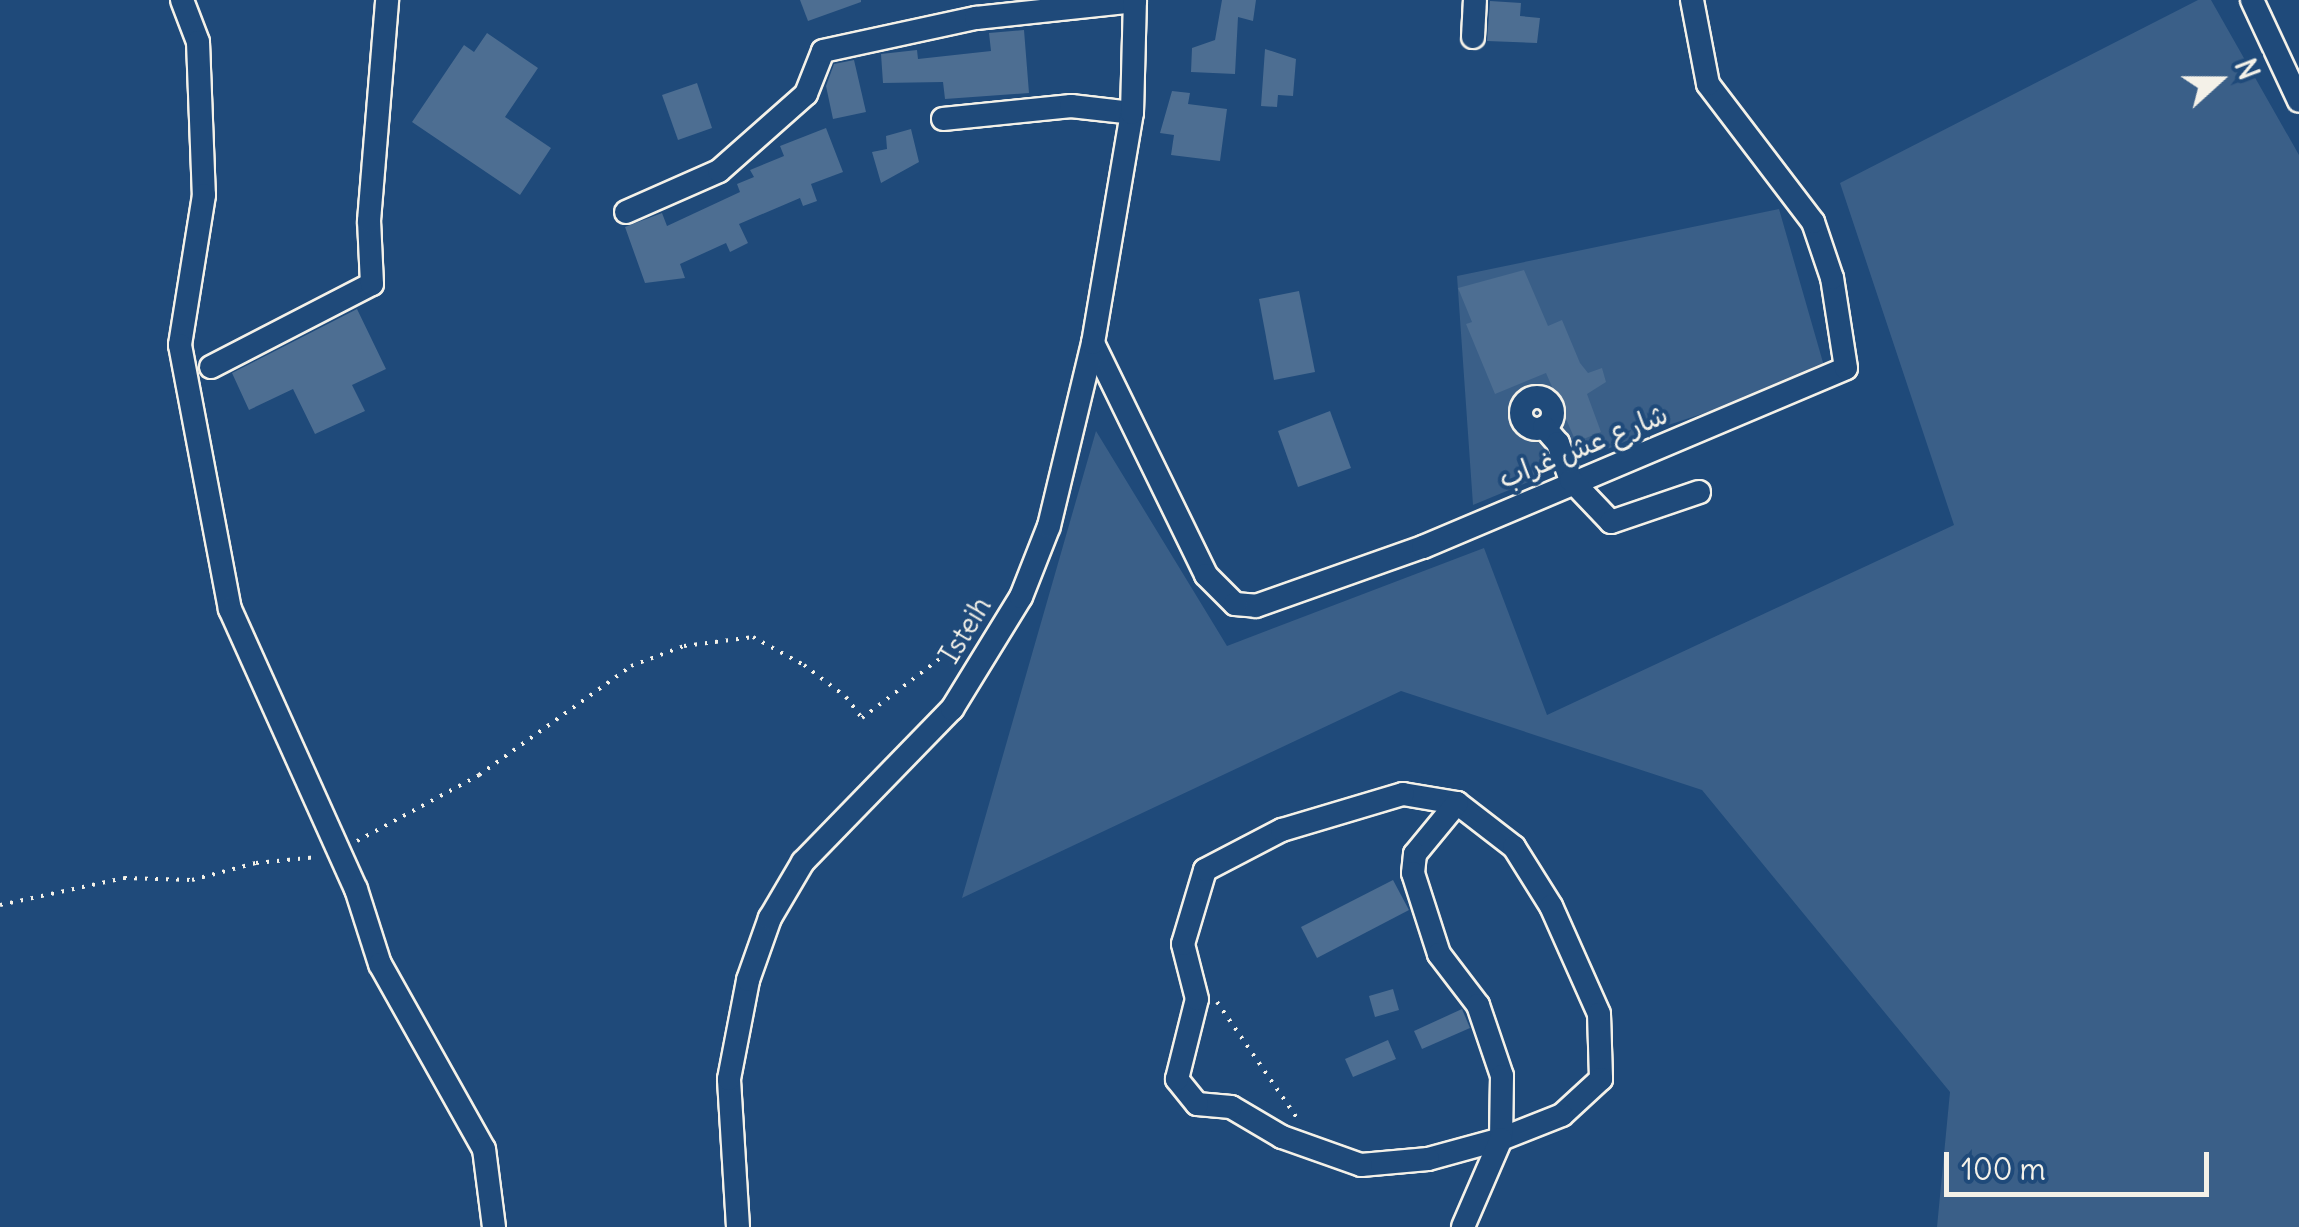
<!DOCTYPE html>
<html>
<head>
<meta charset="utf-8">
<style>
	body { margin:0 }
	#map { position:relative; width:2299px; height:1227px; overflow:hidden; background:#1f4a7a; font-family:Delius,"Playpen Sans Arabic",sans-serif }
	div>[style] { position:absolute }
	.green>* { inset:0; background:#3a5f88 }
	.building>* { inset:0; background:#4d6e92 }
	.path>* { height:4px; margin-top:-2px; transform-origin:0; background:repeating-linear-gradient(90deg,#f4f1e8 0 2.5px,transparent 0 10.5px) }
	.roads { filter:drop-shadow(2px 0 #f4f1e8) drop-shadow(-2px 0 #f4f1e8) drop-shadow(0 2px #f4f1e8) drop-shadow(0 -2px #f4f1e8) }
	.minor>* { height:22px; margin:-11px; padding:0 11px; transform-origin:11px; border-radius:11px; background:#1f4a7a }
	.minor>.ring { margin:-11px; padding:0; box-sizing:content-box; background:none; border:22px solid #1f4a7a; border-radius:50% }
	span { translate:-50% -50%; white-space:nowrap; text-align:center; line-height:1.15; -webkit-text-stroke:8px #1f4a7a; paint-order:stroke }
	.street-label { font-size:28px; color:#f4f1e8 }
	.north { position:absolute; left:2169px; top:30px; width:100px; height:100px; -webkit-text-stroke:8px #1f4a7a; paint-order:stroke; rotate:69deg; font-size:28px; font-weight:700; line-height:40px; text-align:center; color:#f4f1e8 }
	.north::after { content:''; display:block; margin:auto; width:35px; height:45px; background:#f4f1e8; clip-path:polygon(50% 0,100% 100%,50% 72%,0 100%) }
	.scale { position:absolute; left:1944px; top:1152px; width:265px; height:45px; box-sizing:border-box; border:5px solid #f4f1e8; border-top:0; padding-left:12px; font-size:30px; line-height:35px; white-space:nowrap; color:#f4f1e8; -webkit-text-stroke:8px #1f4a7a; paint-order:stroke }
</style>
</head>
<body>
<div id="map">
	<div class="green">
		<div style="clip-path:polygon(2198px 0,2211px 0,2299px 155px,2299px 1227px,1937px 1227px,1950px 1092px,1702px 790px,1401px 691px,962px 898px,1096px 431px,1227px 646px,1484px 548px,1547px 715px,1954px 525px,1840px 183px)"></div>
		<div style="clip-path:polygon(1779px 209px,1826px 373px,1653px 430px,1473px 505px,1457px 276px)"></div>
	</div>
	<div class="building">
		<div style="clip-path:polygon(800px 0,861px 0,861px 2px,808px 21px)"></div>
		<div style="clip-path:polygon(1222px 0,1256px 0,1253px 21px,1238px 17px,1235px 74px,1191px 72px,1192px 48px,1215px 40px)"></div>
		<div style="clip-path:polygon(1490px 1px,1521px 3px,1520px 16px,1540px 18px,1537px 43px,1487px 41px)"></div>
		<div style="clip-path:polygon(1024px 30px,1029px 93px,945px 99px,943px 82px,883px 83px,881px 54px,917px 50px,918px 59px,991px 51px,989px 33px)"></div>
		<div style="clip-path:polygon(487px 33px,538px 68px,505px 117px,551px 148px,520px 195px,412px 122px,464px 45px,474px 52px)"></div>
		<div style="clip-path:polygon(1265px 49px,1296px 59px,1293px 96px,1278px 95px,1277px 107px,1261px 106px)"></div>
		<div style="clip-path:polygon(854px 60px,866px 112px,833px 119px,826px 86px,834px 64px)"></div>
		<div style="clip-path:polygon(697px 83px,712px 128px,678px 140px,662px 95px)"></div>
		<div style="clip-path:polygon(1172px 91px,1190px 93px,1188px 104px,1227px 109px,1220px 161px,1171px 155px,1174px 135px,1160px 133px)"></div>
		<div style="clip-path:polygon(826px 128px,843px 172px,811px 184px,817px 201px,803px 206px,800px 198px,739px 224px,748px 243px,730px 252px,726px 243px,680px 264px,685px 278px,645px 283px,625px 227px,662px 213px,667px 226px,740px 192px,737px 184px,754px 177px,750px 170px,784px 156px,780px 146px)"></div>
		<div style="clip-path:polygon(911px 129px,919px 162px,881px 183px,872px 152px,887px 149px,886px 136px)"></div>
		<div style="clip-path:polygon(1524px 270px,1548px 326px,1562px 320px,1580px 363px,1588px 373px,1602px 368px,1606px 382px,1587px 394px,1601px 432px,1576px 442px,1546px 373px,1495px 394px,1466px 324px,1472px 322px,1458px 288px)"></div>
		<div style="clip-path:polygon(1299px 291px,1315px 372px,1274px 380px,1259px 299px)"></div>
		<div style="clip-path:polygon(357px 309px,386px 369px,352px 385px,365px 411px,315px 434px,293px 389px,249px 410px,232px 373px)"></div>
		<div style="clip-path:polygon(1330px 411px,1351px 468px,1298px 487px,1278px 431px)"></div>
		<div style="clip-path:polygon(1393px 880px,1409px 910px,1317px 958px,1301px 927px)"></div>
		<div style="clip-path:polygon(1393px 989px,1399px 1010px,1375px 1017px,1369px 996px)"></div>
		<div style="clip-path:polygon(1462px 1009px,1470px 1028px,1422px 1049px,1414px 1031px)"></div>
		<div style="clip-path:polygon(1388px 1040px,1396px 1059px,1353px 1077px,1345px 1059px)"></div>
	</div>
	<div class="path">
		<div style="left:357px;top:841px;width:139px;rotate:-28.4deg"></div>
		<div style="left:479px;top:775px;width:187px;rotate:-35.6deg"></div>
		<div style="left:631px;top:666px;width:57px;rotate:-20.7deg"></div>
		<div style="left:684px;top:646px;width:70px;rotate:-7.4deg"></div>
		<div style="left:753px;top:637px;width:58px;rotate:28.8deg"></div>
		<div style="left:804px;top:665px;width:53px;rotate:37.3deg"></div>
		<div style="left:846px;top:697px;width:26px;rotate:53deg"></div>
		<div style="left:862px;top:718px;width:140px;rotate:-37.4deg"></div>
		<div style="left:0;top:905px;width:127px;rotate:-12.3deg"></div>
		<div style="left:124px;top:878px;width:68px;rotate:1.7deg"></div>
		<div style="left:192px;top:880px;width:66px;rotate:-14.9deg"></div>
		<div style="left:256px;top:863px;width:62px;rotate:-5.5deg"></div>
		<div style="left:1217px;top:1002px;width:145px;rotate:55.4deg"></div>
	</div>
	<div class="roads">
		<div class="minor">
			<div style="left:182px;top:0;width:45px;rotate:69.1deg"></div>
			<div style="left:198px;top:42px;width:153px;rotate:87.8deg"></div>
			<div style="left:204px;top:195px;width:152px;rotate:99.1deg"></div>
			<div style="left:180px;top:345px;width:269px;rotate:79.3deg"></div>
			<div style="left:230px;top:609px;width:307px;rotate:65.8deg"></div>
			<div style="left:356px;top:889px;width:79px;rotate:72.3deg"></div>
			<div style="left:380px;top:964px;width:212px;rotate:60.7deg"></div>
			<div style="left:484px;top:1149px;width:79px;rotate:82.7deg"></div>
			<div style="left:2252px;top:0;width:111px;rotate:65deg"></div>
			<div style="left:1473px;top:37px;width:37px;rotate:-87deg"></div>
			<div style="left:943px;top:119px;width:129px;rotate:-5.8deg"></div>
			<div style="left:1071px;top:106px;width:61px;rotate:6.5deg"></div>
			<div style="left:626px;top:212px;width:102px;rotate:-23.8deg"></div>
			<div style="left:719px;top:171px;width:116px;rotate:-41.5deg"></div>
			<div style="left:806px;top:94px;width:46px;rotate:-68.4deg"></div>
			<div style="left:823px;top:51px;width:157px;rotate:-12.2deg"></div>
			<div style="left:976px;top:18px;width:160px;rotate:-6.1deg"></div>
			<div style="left:1093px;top:343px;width:258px;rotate:64deg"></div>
			<div style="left:1206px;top:575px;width:41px;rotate:45deg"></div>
			<div style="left:1235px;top:604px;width:21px;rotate:5deg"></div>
			<div style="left:1256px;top:606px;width:177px;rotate:-19.5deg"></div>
			<div style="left:1423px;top:547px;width:459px;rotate:-22.9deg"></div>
			<div style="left:1846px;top:368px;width:91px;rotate:-98.8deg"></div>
			<div style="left:1832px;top:278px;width:59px;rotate:-108.7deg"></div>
			<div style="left:1813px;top:222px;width:173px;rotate:-127.3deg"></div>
			<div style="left:1708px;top:84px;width:86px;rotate:-100.8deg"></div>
			<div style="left:211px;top:367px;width:181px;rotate:-27.3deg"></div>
			<div style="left:372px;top:284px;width:63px;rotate:-92.7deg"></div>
			<div style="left:369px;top:221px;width:222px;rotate:-85.3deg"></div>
			<div class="ring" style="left:1521px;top:397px;width:10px;height:10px"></div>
			<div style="left:1544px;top:427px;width:21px;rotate:49deg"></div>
			<div style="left:1558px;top:443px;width:39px;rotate:71deg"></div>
			<div style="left:1571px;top:480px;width:58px;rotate:46.4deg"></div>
			<div style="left:1611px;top:522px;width:93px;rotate:-18.8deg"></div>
			<div style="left:1403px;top:794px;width:55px;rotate:9.5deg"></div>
			<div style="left:1457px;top:803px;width:72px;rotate:37.7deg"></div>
			<div style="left:1514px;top:847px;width:70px;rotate:57.9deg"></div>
			<div style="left:1551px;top:906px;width:118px;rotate:66deg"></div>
			<div style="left:1599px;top:1014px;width:65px;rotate:88.2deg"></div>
			<div style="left:1601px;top:1079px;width:53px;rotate:137.3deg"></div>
			<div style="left:1562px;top:1115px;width:66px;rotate:158.5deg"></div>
			<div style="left:1501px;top:1139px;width:76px;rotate:164.7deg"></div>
			<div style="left:1428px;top:1159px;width:67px;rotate:174.9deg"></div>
			<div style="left:1361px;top:1165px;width:84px;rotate:-160.5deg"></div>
			<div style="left:1282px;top:1137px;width:59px;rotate:-149.5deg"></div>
			<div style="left:1231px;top:1107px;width:34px;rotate:-175deg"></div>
			<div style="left:1197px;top:1104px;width:32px;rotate:-129deg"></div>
			<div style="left:1177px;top:1079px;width:82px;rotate:-76deg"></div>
			<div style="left:1197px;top:999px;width:57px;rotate:-104.3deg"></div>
			<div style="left:1183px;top:944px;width:77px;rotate:-73.4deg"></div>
			<div style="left:1205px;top:870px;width:87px;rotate:-27.5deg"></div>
			<div style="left:1282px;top:830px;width:126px;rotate:-16.6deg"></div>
			<div style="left:1457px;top:803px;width:66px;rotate:129.5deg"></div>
			<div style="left:1415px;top:854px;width:19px;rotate:96deg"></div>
			<div style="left:1413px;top:873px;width:85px;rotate:72.2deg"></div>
			<div style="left:1439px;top:954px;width:64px;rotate:52.6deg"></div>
			<div style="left:1478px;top:1005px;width:75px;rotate:71.3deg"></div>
			<div style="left:1502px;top:1076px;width:63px;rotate:90.9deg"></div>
			<div style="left:1501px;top:1139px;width:96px;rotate:113.4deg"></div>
			<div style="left:738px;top:1227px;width:148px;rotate:-93.5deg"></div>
			<div style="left:729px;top:1079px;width:101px;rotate:-79.1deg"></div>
			<div style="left:748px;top:980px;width:66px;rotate:-70.5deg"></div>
			<div style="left:770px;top:918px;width:65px;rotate:-59.5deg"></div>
			<div style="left:803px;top:862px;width:214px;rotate:-45.8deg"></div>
			<div style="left:952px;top:709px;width:132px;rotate:-58.4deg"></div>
			<div style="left:1021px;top:597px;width:76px;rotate:-68.5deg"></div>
			<div style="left:1049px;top:526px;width:188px;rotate:-76.5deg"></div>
			<div style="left:1093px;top:343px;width:233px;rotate:-80.4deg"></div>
			<div style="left:1132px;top:113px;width:113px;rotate:-88.5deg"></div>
		</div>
	</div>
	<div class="street-label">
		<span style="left:1583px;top:446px;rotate:-22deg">شارع عش غراب</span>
		<span style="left:965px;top:630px;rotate:-59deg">Isteih</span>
	</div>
	<div class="north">N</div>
	<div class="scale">100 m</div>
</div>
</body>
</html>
